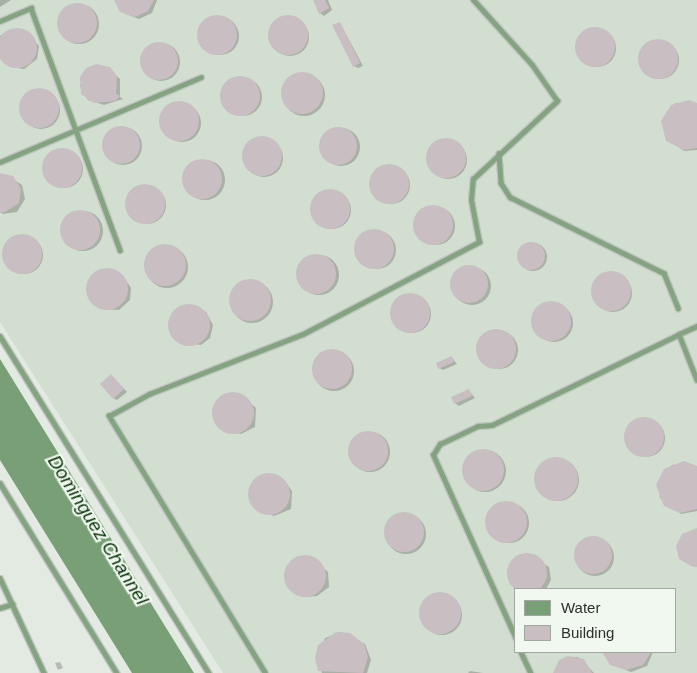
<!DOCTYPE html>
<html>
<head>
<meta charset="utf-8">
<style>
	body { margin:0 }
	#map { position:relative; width:697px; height:673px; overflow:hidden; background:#e3eae2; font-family:Arial,sans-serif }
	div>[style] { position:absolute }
	.built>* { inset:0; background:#d1ded0 }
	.water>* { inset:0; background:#789f76 }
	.shadow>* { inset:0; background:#0003 }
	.round { border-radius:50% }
	.building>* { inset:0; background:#c9bfc3 }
	.roads { filter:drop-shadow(1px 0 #bfc5be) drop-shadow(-1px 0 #bfc5be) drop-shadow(0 1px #bfc5be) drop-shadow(0 -1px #bfc5be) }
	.service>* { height:4.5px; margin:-2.25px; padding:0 2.25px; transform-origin:2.25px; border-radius:2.25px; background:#83a381 }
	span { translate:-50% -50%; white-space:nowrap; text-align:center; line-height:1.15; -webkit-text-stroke:4.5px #f0f8ef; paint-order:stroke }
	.water-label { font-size:19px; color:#09340a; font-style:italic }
	.legend { position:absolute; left:514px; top:588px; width:162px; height:65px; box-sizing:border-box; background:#f0f8ef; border:1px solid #a2a8a1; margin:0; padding:6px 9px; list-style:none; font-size:15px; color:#2e302d }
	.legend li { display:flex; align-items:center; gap:10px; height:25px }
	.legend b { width:25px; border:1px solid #a2a8a1 }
</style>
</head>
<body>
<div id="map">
	<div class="built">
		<div style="clip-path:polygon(evenodd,0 0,697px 0,697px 673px,223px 673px,0 322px,0 0,516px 589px,676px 589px,676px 652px,516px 652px,516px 589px)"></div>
	</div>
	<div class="water">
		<div style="clip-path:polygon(0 359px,194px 673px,132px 673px,0 460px)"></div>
	</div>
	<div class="shadow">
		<div style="clip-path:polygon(0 0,11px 0,0 7px)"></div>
		<div style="clip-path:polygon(116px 0,157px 0,152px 13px,139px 19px,126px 14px)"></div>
		<div style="clip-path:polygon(315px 0,328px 0,332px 10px,324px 16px,320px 13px)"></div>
		<div class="round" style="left:59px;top:4px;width:40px;height:40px"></div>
		<div class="round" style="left:201px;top:17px;width:38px;height:38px"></div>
		<div class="round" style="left:271px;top:18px;width:38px;height:38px"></div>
		<div style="clip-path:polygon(340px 23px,363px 66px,358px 68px,354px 66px)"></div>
		<div class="round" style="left:578px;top:29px;width:38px;height:38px"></div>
		<div style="clip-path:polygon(12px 29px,29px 34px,39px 46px,37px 59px,24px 69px,10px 67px,0 56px,0 36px)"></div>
		<div class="round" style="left:641px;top:41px;width:38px;height:38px"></div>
		<div class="round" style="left:142px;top:43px;width:38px;height:38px"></div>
		<div style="clip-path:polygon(109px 69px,120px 79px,120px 97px,123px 99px,104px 105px,88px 100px,80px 86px,84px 72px)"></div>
		<div class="round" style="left:283px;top:74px;width:42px;height:42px"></div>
		<div class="round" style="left:224px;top:78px;width:38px;height:38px"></div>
		<div class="round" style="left:22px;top:91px;width:38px;height:38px"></div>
		<div style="clip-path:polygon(693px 102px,697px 105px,697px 150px,684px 151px,665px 137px,664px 117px,676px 103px)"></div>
		<div class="round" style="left:163px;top:104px;width:38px;height:38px"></div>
		<div class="round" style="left:104px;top:127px;width:38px;height:38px"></div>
		<div class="round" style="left:322px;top:128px;width:38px;height:38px"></div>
		<div class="round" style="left:245px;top:139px;width:38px;height:38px"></div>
		<div class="round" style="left:429px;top:141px;width:38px;height:38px"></div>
		<div class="round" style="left:45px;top:150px;width:38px;height:38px"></div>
		<div class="round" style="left:185px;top:160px;width:40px;height:40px"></div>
		<div class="round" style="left:372px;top:166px;width:38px;height:38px"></div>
		<div style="clip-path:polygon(6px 175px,22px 185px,25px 199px,17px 212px,3px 214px,0 212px,0 176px)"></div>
		<div class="round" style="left:128px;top:186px;width:38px;height:38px"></div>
		<div class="round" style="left:313px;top:191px;width:38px;height:38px"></div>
		<div class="round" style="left:417px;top:207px;width:38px;height:38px"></div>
		<div class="round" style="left:63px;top:211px;width:40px;height:40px"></div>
		<div class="round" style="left:358px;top:231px;width:38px;height:38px"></div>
		<div class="round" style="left:5px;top:236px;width:38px;height:38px"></div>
		<div class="round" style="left:519px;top:243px;width:28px;height:28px"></div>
		<div class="round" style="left:146px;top:246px;width:42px;height:42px"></div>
		<div class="round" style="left:299px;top:255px;width:40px;height:40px"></div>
		<div class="round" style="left:453px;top:267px;width:38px;height:38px"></div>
		<div style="clip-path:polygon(102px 270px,123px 276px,131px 288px,130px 300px,119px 310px,102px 309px,88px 295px,89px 280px)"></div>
		<div class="round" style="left:594px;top:274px;width:38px;height:38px"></div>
		<div class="round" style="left:231px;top:281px;width:42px;height:42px"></div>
		<div class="round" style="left:393px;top:295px;width:38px;height:38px"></div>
		<div class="round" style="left:535px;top:304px;width:38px;height:38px"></div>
		<div style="clip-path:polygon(185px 306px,206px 312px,213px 325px,210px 338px,201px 345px,181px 342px,170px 328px,173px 314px)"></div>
		<div class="round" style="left:480px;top:331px;width:38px;height:38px"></div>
		<div class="round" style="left:314px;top:351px;width:40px;height:40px"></div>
		<div style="clip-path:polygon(452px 358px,457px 364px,443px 370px,439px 368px)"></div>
		<div style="clip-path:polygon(111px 375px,127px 392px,117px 400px,113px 398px)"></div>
		<div style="clip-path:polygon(469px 391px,475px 398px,459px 406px,455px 403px)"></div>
		<div style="clip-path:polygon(228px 394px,242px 395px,256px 408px,255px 427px,241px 434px,223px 429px,214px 418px,215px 404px)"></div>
		<div class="round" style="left:627px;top:419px;width:38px;height:38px"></div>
		<div class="round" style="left:350px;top:432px;width:40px;height:40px"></div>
		<div class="round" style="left:464px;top:450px;width:42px;height:42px"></div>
		<div class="round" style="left:537px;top:459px;width:42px;height:42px"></div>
		<div style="clip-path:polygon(689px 463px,697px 469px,697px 511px,681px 514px,660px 498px,658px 481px,672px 465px)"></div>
		<div style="clip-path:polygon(267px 475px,285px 481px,292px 491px,291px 509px,274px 516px,256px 509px,250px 495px,255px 480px)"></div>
		<div class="round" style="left:489px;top:503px;width:40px;height:40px"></div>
		<div class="round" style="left:386px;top:514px;width:40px;height:40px"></div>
		<div class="round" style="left:576px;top:538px;width:38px;height:38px"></div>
		<div style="clip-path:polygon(530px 555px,549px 567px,551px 580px,546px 589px,517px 589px,510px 584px,507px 571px,514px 559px)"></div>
		<div style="clip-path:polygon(298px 557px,313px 558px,328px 572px,329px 587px,317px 596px,303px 597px,287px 584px,286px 571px)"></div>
		<div class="round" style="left:422px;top:595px;width:40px;height:40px"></div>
		<div style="clip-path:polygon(341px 632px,365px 644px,371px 660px,367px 673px,322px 673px,316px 658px,325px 638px)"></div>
		<div style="clip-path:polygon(606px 652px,653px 652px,647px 666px,631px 672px,611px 664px)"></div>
		<div style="clip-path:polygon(578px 657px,594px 673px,555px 673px,565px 658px)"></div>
		<div style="clip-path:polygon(60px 662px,63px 668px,58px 670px,55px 663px)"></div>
		<div style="clip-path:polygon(470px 671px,483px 673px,468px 673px)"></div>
	</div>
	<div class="building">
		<div style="clip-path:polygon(114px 0,154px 0,148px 11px,135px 17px,120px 12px)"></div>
		<div style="clip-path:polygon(313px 0,325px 0,329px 8px,319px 14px)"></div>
		<div class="round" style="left:57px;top:3px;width:40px;height:40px"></div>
		<div class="round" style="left:268px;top:15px;width:40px;height:40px"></div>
		<div class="round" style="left:197px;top:15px;width:40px;height:40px"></div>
		<div style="clip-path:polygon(340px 22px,360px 63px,353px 67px,332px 25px)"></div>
		<div class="round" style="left:575px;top:27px;width:40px;height:40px"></div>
		<div class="round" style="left:-3px;top:28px;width:40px;height:40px"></div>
		<div class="round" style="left:638px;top:39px;width:40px;height:40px"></div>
		<div class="round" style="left:140px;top:42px;width:38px;height:38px"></div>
		<div style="clip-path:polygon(96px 64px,110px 67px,117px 76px,116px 94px,120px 96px,115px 101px,94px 103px,81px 94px,80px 77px,86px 68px)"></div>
		<div class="round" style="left:281px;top:72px;width:42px;height:42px"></div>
		<div class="round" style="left:220px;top:76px;width:40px;height:40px"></div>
		<div class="round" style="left:19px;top:88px;width:40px;height:40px"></div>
		<div style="clip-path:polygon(689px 100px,697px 103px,697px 148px,684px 150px,666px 141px,661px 121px,671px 105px)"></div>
		<div class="round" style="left:159px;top:101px;width:40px;height:40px"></div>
		<div class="round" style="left:102px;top:126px;width:38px;height:38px"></div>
		<div class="round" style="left:319px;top:127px;width:38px;height:38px"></div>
		<div class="round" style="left:242px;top:136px;width:40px;height:40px"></div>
		<div class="round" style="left:426px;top:138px;width:40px;height:40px"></div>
		<div class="round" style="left:42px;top:148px;width:40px;height:40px"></div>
		<div class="round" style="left:182px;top:159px;width:40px;height:40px"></div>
		<div class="round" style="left:369px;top:164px;width:40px;height:40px"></div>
		<div style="clip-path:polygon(0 173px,13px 176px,21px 189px,19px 203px,5px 212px,0 213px)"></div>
		<div class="round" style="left:125px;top:184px;width:40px;height:40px"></div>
		<div class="round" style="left:310px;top:189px;width:40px;height:40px"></div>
		<div class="round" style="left:413px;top:205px;width:40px;height:40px"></div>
		<div class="round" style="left:60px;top:210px;width:40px;height:40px"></div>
		<div class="round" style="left:354px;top:229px;width:40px;height:40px"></div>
		<div class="round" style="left:2px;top:234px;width:40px;height:40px"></div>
		<div class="round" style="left:517px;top:242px;width:28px;height:28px"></div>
		<div class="round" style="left:144px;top:244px;width:42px;height:42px"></div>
		<div class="round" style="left:296px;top:254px;width:40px;height:40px"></div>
		<div class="round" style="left:450px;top:265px;width:38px;height:38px"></div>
		<div class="round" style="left:86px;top:268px;width:42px;height:42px"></div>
		<div class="round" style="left:591px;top:271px;width:40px;height:40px"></div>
		<div class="round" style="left:229px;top:279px;width:42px;height:42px"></div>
		<div class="round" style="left:390px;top:293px;width:40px;height:40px"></div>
		<div class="round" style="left:531px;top:301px;width:40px;height:40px"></div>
		<div class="round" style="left:168px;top:304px;width:42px;height:42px"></div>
		<div class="round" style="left:476px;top:329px;width:40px;height:40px"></div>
		<div class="round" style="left:312px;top:349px;width:40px;height:40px"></div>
		<div style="clip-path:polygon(452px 356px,454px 362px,438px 369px,436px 363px)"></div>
		<div style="clip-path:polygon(111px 374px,124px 389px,113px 399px,100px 384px)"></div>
		<div style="clip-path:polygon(469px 389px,472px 396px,454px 404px,451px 397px)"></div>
		<div class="round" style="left:212px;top:392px;width:42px;height:42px"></div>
		<div class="round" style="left:624px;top:417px;width:40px;height:40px"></div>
		<div class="round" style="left:348px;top:431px;width:40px;height:40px"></div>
		<div class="round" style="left:462px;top:449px;width:42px;height:42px"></div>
		<div class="round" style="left:534px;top:457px;width:44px;height:44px"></div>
		<div style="clip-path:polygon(684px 461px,697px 466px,697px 509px,680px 513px,664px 506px,656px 485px,664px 469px)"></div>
		<div class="round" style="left:248px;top:473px;width:42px;height:42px"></div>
		<div class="round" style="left:485px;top:501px;width:42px;height:42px"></div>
		<div class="round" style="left:384px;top:512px;width:40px;height:40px"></div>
		<div style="clip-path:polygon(697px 528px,697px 567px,693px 567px,679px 559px,676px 546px,682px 534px)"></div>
		<div class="round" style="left:574px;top:536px;width:38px;height:38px"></div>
		<div class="round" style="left:507px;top:553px;width:40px;height:40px"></div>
		<div class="round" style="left:284px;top:555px;width:42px;height:42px"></div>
		<div class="round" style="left:419px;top:592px;width:42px;height:42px"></div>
		<div style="clip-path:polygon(336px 632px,350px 633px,364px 644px,368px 657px,363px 673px,318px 671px,315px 658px,318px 645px)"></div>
		<div style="clip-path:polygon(602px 652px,651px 652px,643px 665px,626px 670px,610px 665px)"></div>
		<div style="clip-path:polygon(568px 656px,584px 659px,592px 673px,553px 673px,559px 660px)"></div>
	</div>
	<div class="roads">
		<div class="service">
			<div style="left:0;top:21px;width:34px;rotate:-23deg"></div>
			<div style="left:31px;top:8px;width:258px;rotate:69.8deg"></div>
			<div style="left:499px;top:153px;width:30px;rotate:86deg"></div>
			<div style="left:501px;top:183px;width:17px;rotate:57deg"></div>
			<div style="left:510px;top:197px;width:172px;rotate:26.3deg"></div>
			<div style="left:664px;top:273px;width:38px;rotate:68deg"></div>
			<div style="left:0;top:162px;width:218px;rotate:-22.9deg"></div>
			<div style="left:679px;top:334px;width:20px;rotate:-24deg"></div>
			<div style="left:0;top:336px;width:397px;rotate:58.2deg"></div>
			<div style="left:0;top:483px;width:223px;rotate:58.4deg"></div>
			<div style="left:0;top:578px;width:105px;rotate:65.1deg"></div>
			<div style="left:0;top:608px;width:13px;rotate:-18deg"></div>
			<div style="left:516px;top:639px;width:202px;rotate:-114.3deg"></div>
			<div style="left:433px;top:455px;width:13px;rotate:-58deg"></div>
			<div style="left:440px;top:444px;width:42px;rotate:-25.3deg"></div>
			<div style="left:478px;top:426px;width:14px;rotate:-4deg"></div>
			<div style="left:492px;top:425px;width:208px;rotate:-25.9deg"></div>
			<div style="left:679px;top:334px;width:49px;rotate:68.6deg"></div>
			<div style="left:521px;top:652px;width:23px;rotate:65deg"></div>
			<div style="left:265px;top:673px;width:301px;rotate:-121.3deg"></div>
			<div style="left:109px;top:416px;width:46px;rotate:-28.8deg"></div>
			<div style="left:149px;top:394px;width:165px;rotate:-21.3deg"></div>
			<div style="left:303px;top:334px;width:199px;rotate:-27.6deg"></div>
			<div style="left:479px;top:242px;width:43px;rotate:-100.8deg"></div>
			<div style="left:471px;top:200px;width:21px;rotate:-85deg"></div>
			<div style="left:473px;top:179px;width:115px;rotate:-42.9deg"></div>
			<div style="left:557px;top:101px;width:44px;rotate:-124.8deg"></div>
			<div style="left:532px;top:65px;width:88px;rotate:-132.2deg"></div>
		</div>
	</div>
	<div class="water-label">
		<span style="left:98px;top:530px;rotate:58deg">Dominguez Channel</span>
	</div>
	<ul class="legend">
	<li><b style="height:14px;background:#789f76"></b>Water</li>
	<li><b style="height:14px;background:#c9bfc3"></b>Building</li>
	</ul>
</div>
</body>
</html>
